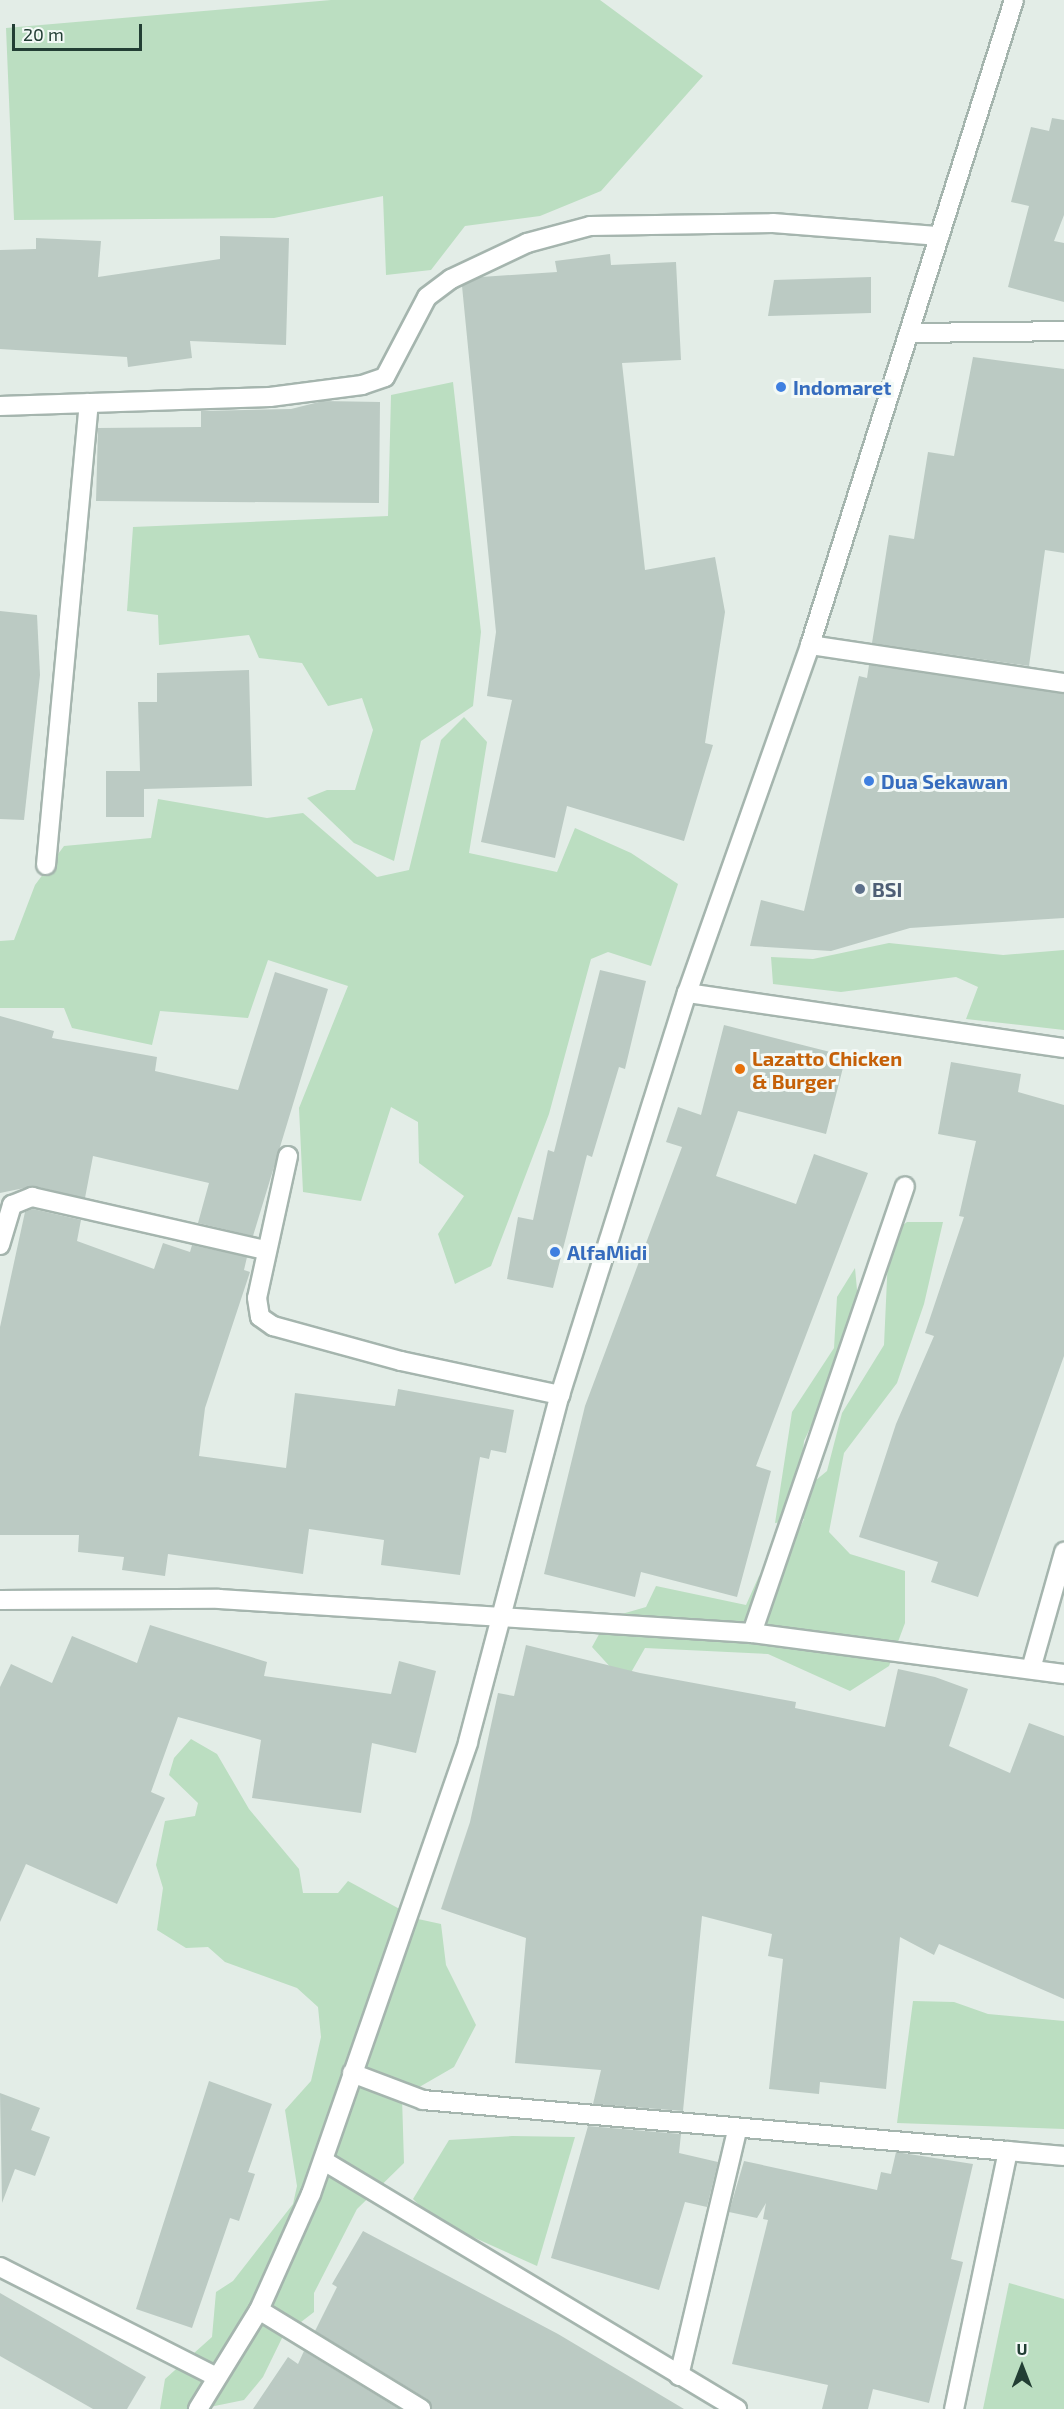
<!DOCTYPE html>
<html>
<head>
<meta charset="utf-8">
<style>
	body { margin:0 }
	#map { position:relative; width:1064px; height:2409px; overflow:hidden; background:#e3ede7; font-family:"Exo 2",sans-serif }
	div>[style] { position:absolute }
	.green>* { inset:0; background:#bbdec1 }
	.building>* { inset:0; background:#bbcac3 }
	.roads { filter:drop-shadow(2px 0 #a5b5ae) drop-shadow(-2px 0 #a5b5ae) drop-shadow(0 2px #a5b5ae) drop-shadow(0 -2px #a5b5ae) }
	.street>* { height:18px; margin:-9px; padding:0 9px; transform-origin:9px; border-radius:9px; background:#fff }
	.secondary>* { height:18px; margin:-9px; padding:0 9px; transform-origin:9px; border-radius:9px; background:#fff }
	.dots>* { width:16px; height:16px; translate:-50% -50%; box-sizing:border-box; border:3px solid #f3f9f6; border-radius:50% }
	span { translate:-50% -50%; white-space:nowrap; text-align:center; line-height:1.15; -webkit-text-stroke:6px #f3f9f6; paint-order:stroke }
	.shop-label { font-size:20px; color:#366cbe; font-weight:700 }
	.left { translate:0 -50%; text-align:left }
	.service-label { font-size:20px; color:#4e5e75; font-weight:700 }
	.food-label { font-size:20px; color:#c56008; font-weight:700 }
	.north { position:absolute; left:992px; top:2337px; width:60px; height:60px; -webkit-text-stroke:4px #f3f9f6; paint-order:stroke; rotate:0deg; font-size:16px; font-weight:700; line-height:24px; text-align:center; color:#223e34 }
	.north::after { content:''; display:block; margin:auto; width:21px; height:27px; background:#223e34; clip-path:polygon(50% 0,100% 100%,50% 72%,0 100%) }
	.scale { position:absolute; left:12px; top:24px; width:130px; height:27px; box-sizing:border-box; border:3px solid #223e34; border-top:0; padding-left:8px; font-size:18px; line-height:21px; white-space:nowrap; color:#223e34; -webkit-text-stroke:4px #f3f9f6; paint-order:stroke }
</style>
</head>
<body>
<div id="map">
	<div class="green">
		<div style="clip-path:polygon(331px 0,600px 0,703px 76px,601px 191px,540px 216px,465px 226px,431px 270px,386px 275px,383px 196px,274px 218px,14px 220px,6px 28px)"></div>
		<div style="clip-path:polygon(453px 382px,481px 632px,473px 706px,421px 741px,394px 861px,354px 843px,307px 798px,327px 790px,355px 790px,373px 730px,362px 698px,328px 706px,302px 663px,259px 658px,249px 635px,159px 645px,158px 615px,127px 611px,133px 527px,388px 516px,391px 395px)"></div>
		<div style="clip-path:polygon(464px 717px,487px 742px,469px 853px,557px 872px,575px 828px,631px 853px,678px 884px,651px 966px,608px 952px,591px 959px,549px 1114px,491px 1266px,455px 1284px,438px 1234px,464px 1196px,419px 1163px,418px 1122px,391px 1107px,361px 1201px,303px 1192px,299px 1108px,348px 986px,268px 960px,248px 1018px,160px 1011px,152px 1045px,72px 1028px,64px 1008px,0 1008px,0 941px,14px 940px,35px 885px,64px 846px,151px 838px,158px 799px,267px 818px,303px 813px,377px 877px,409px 870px,441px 740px)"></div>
		<div style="clip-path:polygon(889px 943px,1003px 955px,1064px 950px,1064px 1030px,966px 1019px,978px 987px,956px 977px,841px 992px,773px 984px,771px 957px,813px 959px)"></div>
		<div style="clip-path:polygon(907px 1222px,943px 1222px,924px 1304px,897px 1383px,844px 1453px,829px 1532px,850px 1554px,905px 1571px,905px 1623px,889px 1666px,850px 1691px,768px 1654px,645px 1648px,625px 1683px,592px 1647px,608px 1618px,646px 1607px,656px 1586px,746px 1605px,759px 1576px,781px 1568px,804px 1519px,775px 1523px,792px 1412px,834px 1348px,837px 1297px,855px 1268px,860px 1322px,804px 1441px,799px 1494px,827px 1471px,842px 1413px,884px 1345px,889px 1235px)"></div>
		<div style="clip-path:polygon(191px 1739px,217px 1754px,249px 1809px,299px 1869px,303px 1893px,338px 1893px,348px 1881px,418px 1919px,441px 1924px,446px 1965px,476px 2025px,454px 2067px,402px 2097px,404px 2163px,357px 2209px,314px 2293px,314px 2312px,283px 2336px,263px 2377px,244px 2400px,200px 2409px,160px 2409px,165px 2379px,212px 2337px,216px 2292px,233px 2281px,293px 2204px,297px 2186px,285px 2110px,311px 2081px,321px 2037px,318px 2007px,297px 1988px,225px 1962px,208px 1947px,186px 1948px,157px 1930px,163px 1888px,156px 1865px,165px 1821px,195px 1816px,198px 1803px,169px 1775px,174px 1758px)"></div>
		<div style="clip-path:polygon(913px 2001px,954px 2002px,988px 2014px,1064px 2021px,1064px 2129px,897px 2123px)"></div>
		<div style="clip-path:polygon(512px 2136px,575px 2137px,537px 2266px,433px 2219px,413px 2199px,449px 2140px)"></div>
		<div style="clip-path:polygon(1009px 2283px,1064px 2299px,1064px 2409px,983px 2409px)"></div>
	</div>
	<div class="building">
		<div style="clip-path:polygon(1052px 118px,1064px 120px,1064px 215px,1054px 241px,1064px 243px,1064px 302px,1008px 287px,1029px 206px,1011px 202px,1031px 127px,1049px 131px)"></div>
		<div style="clip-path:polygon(220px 236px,289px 238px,286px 345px,190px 341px,192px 358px,128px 367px,127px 357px,0 349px,0 250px,36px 249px,36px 238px,101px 241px,98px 277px,220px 259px)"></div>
		<div style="clip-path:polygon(610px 254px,611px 265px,676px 262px,681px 360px,622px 363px,645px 570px,715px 557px,725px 612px,705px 743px,713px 745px,684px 841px,567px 806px,555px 858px,481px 842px,512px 700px,487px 696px,496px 632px,462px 286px,481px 277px,557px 272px,555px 261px)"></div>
		<div style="clip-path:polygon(871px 277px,871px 313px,768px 316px,774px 280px)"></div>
		<div style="clip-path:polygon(973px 357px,1064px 369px,1064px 553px,1045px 550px,1029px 666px,872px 643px,889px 535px,914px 539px,928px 452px,954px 456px)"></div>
		<div style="clip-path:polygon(323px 401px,380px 402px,379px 503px,96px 501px,98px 428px,201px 427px,201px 411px,291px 409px)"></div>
		<div style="clip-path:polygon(0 611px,37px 615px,40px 675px,24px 820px,0 819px)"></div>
		<div style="clip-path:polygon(869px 665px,1064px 694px,1064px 918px,910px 928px,831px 951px,750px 946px,761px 900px,804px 911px,859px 676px,867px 678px)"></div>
		<div style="clip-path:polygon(249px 670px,252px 786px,144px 789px,144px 817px,106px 817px,106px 771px,140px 771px,138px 702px,157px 702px,157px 673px)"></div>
		<div style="clip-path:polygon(600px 970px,646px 981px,625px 1069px,619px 1067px,592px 1157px,587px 1155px,553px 1288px,507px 1279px,518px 1217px,533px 1220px,548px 1150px,554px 1152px)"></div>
		<div style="clip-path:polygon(275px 972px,328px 989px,253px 1236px,198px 1223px,209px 1183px,93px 1156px,85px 1198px,34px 1186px,0 1193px,0 1016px,54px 1031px,52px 1038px,157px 1057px,155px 1071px,238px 1090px)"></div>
		<div style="clip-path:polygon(724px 1025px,846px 1056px,826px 1134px,738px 1111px,716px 1176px,796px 1204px,814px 1154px,868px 1173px,756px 1466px,771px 1471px,737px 1597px,641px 1572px,635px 1597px,544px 1574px,585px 1406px,682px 1147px,666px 1142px,678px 1107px,701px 1115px)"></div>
		<div style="clip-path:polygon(951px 1062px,1021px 1074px,1018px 1092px,1064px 1105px,1064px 1356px,978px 1597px,931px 1582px,938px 1562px,859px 1537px,896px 1424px,934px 1336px,925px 1333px,964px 1217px,959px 1216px,976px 1141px,938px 1134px)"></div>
		<div style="clip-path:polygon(33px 1209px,81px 1220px,77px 1241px,154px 1269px,163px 1243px,190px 1252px,192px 1245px,247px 1257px,244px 1270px,250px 1272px,205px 1408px,199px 1456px,286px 1468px,295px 1393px,395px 1406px,398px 1389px,514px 1410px,506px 1453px,491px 1450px,489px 1459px,480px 1457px,460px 1575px,381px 1565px,384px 1540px,309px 1529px,303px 1574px,168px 1554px,165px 1576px,122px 1570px,124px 1557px,78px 1552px,79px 1535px,0 1535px,0 1327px,25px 1212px)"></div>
		<div style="clip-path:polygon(150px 1625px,267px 1662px,264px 1676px,391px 1694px,399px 1661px,436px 1671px,416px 1753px,372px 1743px,361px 1813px,252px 1798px,261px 1740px,178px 1717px,151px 1792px,165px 1798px,117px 1904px,26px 1864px,0 1922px,0 1687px,11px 1664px,52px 1683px,72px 1636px,137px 1663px)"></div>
		<div style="clip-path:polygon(526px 1645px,640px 1673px,796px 1702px,795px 1708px,885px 1727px,898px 1669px,935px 1677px,968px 1689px,949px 1746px,1010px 1773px,1029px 1723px,1064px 1736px,1064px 1999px,939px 1944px,934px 1955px,900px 1937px,886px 2089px,820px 2082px,819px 2094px,769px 2089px,783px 1959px,768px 1956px,772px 1934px,702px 1916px,683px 2111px,593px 2104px,601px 2070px,515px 2063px,526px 1938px,441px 1909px,470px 1822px,498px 1693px,514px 1696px)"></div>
		<div style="clip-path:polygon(209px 2081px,272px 2104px,248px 2172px,255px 2174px,239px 2221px,230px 2218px,192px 2328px,136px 2309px)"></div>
		<div style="clip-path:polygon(0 2093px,40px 2108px,31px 2130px,50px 2137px,35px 2176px,15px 2169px,2px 2203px)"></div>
		<div style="clip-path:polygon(588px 2126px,681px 2134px,679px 2153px,718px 2162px,707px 2207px,685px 2202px,659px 2290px,551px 2258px)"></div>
		<div style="clip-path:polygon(896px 2152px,973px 2164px,951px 2259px,963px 2262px,929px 2403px,873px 2389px,868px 2409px,822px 2409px,828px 2385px,732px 2364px,768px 2220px,763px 2219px,766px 2203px,757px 2218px,729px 2212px,744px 2161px,877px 2190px,881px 2172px,891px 2174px)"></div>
		<div style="clip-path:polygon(363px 2231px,558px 2334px,684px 2409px,432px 2409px,427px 2399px,315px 2331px,337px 2287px,332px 2284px)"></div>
		<div style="clip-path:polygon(0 2293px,146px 2377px,127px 2409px,93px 2409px,0 2356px)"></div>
		<div style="clip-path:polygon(304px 2351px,399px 2409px,253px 2409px,288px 2357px,298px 2364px)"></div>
	</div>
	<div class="roads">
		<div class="street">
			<div style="left:910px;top:333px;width:154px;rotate:-0.7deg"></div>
			<div style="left:0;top:406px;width:270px;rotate:-1.9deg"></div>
			<div style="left:270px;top:397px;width:93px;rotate:-7.4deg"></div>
			<div style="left:362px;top:385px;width:24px;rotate:-19deg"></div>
			<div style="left:385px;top:377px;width:90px;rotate:-62.3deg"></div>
			<div style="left:427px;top:297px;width:30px;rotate:-37deg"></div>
			<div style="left:451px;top:279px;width:84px;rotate:-25.3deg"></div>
			<div style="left:527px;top:243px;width:65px;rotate:-15.1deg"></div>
			<div style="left:590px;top:226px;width:183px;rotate:-0.9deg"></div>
			<div style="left:773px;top:223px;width:167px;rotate:4.5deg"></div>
			<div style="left:810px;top:645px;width:257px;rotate:8.5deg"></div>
			<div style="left:46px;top:865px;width:464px;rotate:-84.7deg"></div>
			<div style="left:687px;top:993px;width:381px;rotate:8.3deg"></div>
			<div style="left:288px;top:1156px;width:145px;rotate:102.3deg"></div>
			<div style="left:257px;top:1298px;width:19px;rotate:81deg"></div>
			<div style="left:260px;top:1317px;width:16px;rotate:35deg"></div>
			<div style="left:273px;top:1326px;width:133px;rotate:15.3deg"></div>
			<div style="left:401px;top:1361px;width:163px;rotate:12.1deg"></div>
			<div style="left:0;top:1245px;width:42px;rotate:-73.3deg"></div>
			<div style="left:12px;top:1205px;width:22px;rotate:-22deg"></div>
			<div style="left:32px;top:1197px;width:240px;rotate:12.8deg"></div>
			<div style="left:0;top:1600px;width:219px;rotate:-0.3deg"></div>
			<div style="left:219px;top:1599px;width:534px;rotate:3.65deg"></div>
			<div style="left:752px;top:1633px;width:315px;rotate:7.5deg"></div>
			<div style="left:752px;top:1633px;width:472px;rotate:-71.1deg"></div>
			<div style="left:1031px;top:1669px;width:122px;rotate:-74.2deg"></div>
			<div style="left:352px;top:2073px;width:76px;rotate:20.8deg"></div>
			<div style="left:423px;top:2100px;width:587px;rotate:4.98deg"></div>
			<div style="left:1008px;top:2151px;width:264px;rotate:101.8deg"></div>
			<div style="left:1008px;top:2151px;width:56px;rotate:5.1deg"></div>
			<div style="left:324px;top:2161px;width:482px;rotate:31deg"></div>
			<div style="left:0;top:2267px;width:243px;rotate:26.9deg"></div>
			<div style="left:259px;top:2310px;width:190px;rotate:31.4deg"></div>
			<div style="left:679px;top:2376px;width:252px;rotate:-76.7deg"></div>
		</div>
		<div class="secondary">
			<div style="left:198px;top:2409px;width:116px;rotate:-58.4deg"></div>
			<div style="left:259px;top:2310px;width:127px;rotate:-65.9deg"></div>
			<div style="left:311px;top:2194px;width:478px;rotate:-70.8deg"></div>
			<div style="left:468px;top:1742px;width:359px;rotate:-75.2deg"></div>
			<div style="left:560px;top:1395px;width:422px;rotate:-72.5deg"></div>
			<div style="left:687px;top:993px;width:369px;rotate:-70.5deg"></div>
			<div style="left:810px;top:645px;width:676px;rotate:-72.45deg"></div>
		</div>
	</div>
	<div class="dots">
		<div style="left:781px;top:387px;background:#3f7fe0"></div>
		<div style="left:869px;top:781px;background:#3f7fe0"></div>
		<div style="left:860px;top:889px;background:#5c6f8a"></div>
		<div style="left:740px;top:1069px;background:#e8710a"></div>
		<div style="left:555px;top:1252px;background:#3f7fe0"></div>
	</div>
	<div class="shop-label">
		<span class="left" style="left:793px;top:387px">Indomaret</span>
		<span class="left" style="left:881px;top:781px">Dua Sekawan</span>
		<span class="left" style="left:567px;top:1252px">AlfaMidi</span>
	</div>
	<div class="service-label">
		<span class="left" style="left:872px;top:889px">BSI</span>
	</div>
	<div class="food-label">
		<span class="left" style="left:752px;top:1070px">Lazatto Chicken<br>&amp; Burger</span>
	</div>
	<div class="north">U</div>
	<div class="scale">20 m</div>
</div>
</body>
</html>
